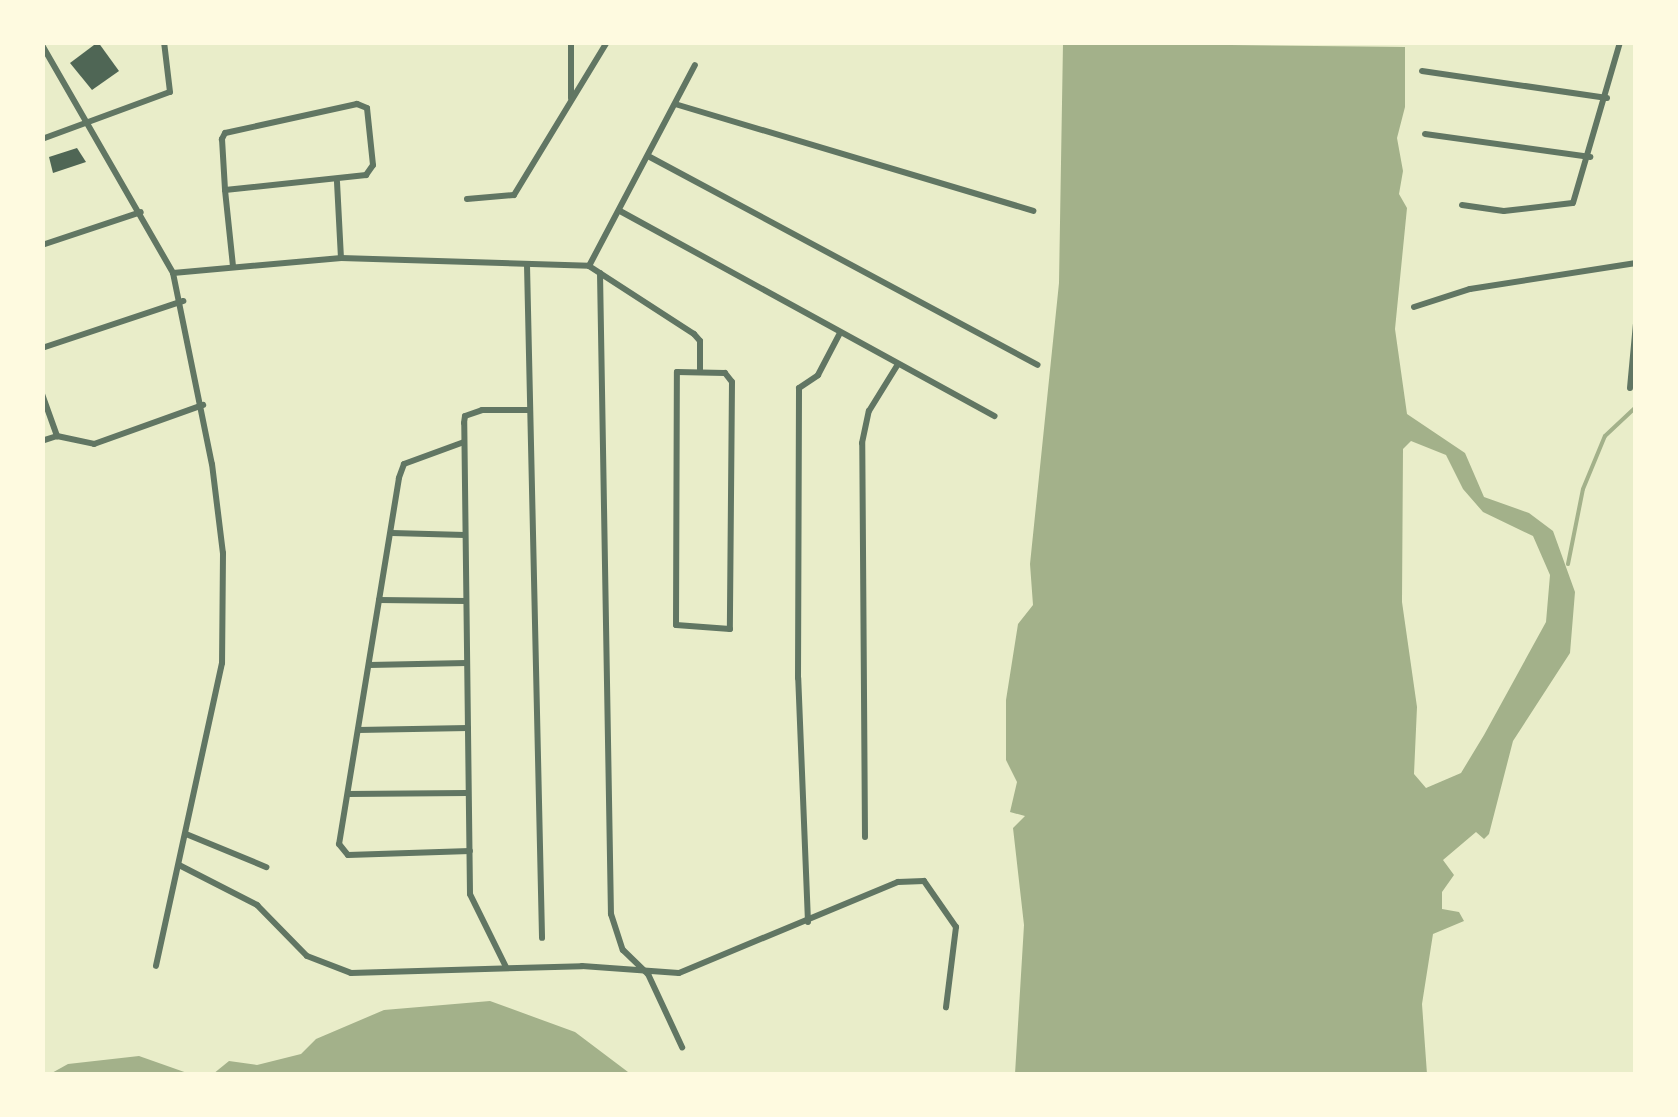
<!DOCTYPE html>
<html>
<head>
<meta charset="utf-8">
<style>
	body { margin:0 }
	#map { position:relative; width:1678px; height:1117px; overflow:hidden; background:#e9edc9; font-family:"DM Sans",sans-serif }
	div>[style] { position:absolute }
	.water>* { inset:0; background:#a3b18a }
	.stream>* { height:4px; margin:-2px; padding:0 2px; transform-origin:2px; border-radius:2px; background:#a3b18a }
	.building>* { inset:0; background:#4f6655 }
	.minor>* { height:6px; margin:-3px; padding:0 3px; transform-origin:3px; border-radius:3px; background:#617663 }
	span { translate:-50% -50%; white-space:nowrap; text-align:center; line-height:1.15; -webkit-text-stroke:8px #fefae0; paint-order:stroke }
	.frame { position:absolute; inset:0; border:45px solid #fefae0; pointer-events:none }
</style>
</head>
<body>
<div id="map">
	<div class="water">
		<div style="clip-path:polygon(evenodd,1063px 43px,1405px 47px,1405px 107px,1397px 138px,1403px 171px,1399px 194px,1407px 208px,1395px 329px,1407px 414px,1465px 453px,1484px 497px,1529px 513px,1553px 531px,1575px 592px,1570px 653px,1513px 741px,1489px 834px,1484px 839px,1476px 832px,1443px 860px,1454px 875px,1442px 892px,1442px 909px,1459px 912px,1464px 921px,1433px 934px,1422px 1004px,1427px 1074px,1015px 1074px,1024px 925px,1013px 828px,1025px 816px,1010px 812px,1017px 782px,1006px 760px,1006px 700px,1018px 624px,1033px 605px,1030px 564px,1059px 283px,1063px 43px,1411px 441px,1446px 455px,1463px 489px,1483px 512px,1533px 536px,1550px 575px,1546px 622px,1484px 735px,1461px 773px,1426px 788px,1414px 774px,1417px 707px,1402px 602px,1403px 449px,1411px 441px)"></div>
		<div style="clip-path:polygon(490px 1001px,575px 1032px,628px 1072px,694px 1074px,213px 1074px,229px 1061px,257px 1065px,301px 1054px,316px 1039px,384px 1010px)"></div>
		<div style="clip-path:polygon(139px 1056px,190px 1074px,50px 1074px,68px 1064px)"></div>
	</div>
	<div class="stream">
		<div style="left:1568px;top:564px;width:76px;rotate:-78.7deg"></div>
		<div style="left:1583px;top:489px;width:57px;rotate:-67.5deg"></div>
		<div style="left:1605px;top:436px;width:42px;rotate:-43.1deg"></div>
	</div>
	<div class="building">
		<div style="clip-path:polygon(98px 42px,119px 71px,92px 90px,70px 63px)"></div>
		<div style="clip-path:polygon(77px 148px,86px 162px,53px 173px,49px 157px)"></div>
	</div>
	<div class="minor">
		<div style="left:42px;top:45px;width:263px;rotate:60.1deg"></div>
		<div style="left:173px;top:273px;width:195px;rotate:78.5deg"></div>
		<div style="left:212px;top:464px;width:90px;rotate:83deg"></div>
		<div style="left:223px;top:553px;width:110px;rotate:90.5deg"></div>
		<div style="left:222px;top:663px;width:310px;rotate:102.3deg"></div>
		<div style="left:1422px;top:71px;width:187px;rotate:8.3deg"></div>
		<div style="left:571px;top:98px;width:56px;rotate:-90deg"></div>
		<div style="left:675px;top:104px;width:374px;rotate:16.6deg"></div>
		<div style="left:1425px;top:134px;width:167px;rotate:7.9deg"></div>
		<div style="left:42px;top:139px;width:136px;rotate:-20.2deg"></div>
		<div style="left:170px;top:92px;width:50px;rotate:-96.8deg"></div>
		<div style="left:648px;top:156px;width:442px;rotate:28.2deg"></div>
		<div style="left:337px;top:182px;width:76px;rotate:87deg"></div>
		<div style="left:225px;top:190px;width:142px;rotate:-6.1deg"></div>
		<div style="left:366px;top:175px;width:12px;rotate:-55deg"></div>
		<div style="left:373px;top:165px;width:57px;rotate:-96deg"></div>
		<div style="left:367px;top:108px;width:11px;rotate:-158deg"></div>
		<div style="left:357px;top:104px;width:135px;rotate:167.6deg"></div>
		<div style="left:225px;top:133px;width:7px;rotate:117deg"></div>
		<div style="left:222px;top:139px;width:51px;rotate:86.6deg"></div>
		<div style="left:225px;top:190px;width:76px;rotate:84deg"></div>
		<div style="left:467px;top:199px;width:47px;rotate:-4.9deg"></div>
		<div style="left:514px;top:195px;width:179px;rotate:-58.7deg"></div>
		<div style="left:1462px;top:205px;width:42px;rotate:8.1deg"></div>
		<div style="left:1504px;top:211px;width:69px;rotate:-6.6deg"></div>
		<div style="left:1573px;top:203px;width:168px;rotate:-73.7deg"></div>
		<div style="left:620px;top:211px;width:427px;rotate:28.7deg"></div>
		<div style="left:42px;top:245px;width:104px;rotate:-18.4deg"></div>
		<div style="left:527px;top:265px;width:673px;rotate:88.72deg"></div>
		<div style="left:589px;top:266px;width:227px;rotate:-62.2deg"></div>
		<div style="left:173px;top:273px;width:169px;rotate:-5.1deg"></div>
		<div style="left:341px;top:258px;width:248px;rotate:1.8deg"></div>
		<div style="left:589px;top:266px;width:125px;rotate:32.9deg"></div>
		<div style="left:694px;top:334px;width:9px;rotate:49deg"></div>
		<div style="left:700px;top:341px;width:31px;rotate:90deg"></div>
		<div style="left:600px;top:273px;width:641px;rotate:89.02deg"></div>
		<div style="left:611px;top:914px;width:38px;rotate:72deg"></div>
		<div style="left:623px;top:950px;width:35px;rotate:44deg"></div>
		<div style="left:648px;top:974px;width:81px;rotate:65deg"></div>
		<div style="left:1414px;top:307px;width:59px;rotate:-17.8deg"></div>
		<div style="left:1470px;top:289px;width:168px;rotate:-8.9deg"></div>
		<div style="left:42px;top:348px;width:149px;rotate:-18.4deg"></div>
		<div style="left:677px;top:372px;width:48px;rotate:1.2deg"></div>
		<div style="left:725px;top:373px;width:11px;rotate:52deg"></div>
		<div style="left:732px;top:382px;width:247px;rotate:90.5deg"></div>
		<div style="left:730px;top:629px;width:54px;rotate:-175.8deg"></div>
		<div style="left:676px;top:625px;width:253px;rotate:-89.8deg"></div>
		<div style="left:1630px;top:388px;width:65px;rotate:-84.7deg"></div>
		<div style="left:42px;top:394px;width:45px;rotate:70.3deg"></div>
		<div style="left:57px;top:436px;width:16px;rotate:162deg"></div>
		<div style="left:57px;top:436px;width:38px;rotate:12deg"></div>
		<div style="left:94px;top:444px;width:116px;rotate:-19.7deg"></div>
		<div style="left:464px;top:442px;width:64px;rotate:159.9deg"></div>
		<div style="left:404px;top:464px;width:15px;rotate:110deg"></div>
		<div style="left:399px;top:478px;width:371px;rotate:99.3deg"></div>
		<div style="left:339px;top:844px;width:14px;rotate:51deg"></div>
		<div style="left:348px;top:855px;width:122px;rotate:-1.9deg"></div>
		<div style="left:392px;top:533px;width:73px;rotate:1.6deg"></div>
		<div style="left:379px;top:600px;width:87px;rotate:0.7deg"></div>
		<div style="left:369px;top:665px;width:98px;rotate:-1.2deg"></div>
		<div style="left:358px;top:730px;width:110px;rotate:-1deg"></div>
		<div style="left:348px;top:794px;width:119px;rotate:-0.5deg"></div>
		<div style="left:186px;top:834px;width:87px;rotate:22.4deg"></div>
		<div style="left:865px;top:837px;width:394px;rotate:-90.4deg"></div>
		<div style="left:862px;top:443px;width:33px;rotate:-78deg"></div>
		<div style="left:869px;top:411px;width:55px;rotate:-58.3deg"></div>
		<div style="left:179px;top:865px;width:88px;rotate:27.1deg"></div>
		<div style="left:257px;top:905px;width:71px;rotate:45.6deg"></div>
		<div style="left:307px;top:956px;width:47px;rotate:21.1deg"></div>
		<div style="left:351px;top:973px;width:231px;rotate:-1.7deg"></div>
		<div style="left:582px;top:966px;width:97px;rotate:4.1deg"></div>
		<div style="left:679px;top:973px;width:237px;rotate:-22.6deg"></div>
		<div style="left:898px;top:882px;width:26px;rotate:-2deg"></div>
		<div style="left:924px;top:881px;width:56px;rotate:55.2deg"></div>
		<div style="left:956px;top:927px;width:81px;rotate:97.1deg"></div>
		<div style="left:808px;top:922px;width:244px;rotate:-92.3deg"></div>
		<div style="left:798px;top:678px;width:290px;rotate:-89.8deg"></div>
		<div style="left:799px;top:388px;width:23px;rotate:-34deg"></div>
		<div style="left:818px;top:375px;width:47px;rotate:-62.4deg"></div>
		<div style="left:506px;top:967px;width:81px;rotate:-116.3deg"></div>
		<div style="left:470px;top:894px;width:471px;rotate:-90.7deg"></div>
		<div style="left:464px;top:423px;width:7px;rotate:-82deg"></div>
		<div style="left:465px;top:416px;width:18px;rotate:-19deg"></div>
		<div style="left:482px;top:410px;width:48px"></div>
	</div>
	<div class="frame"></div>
</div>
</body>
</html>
